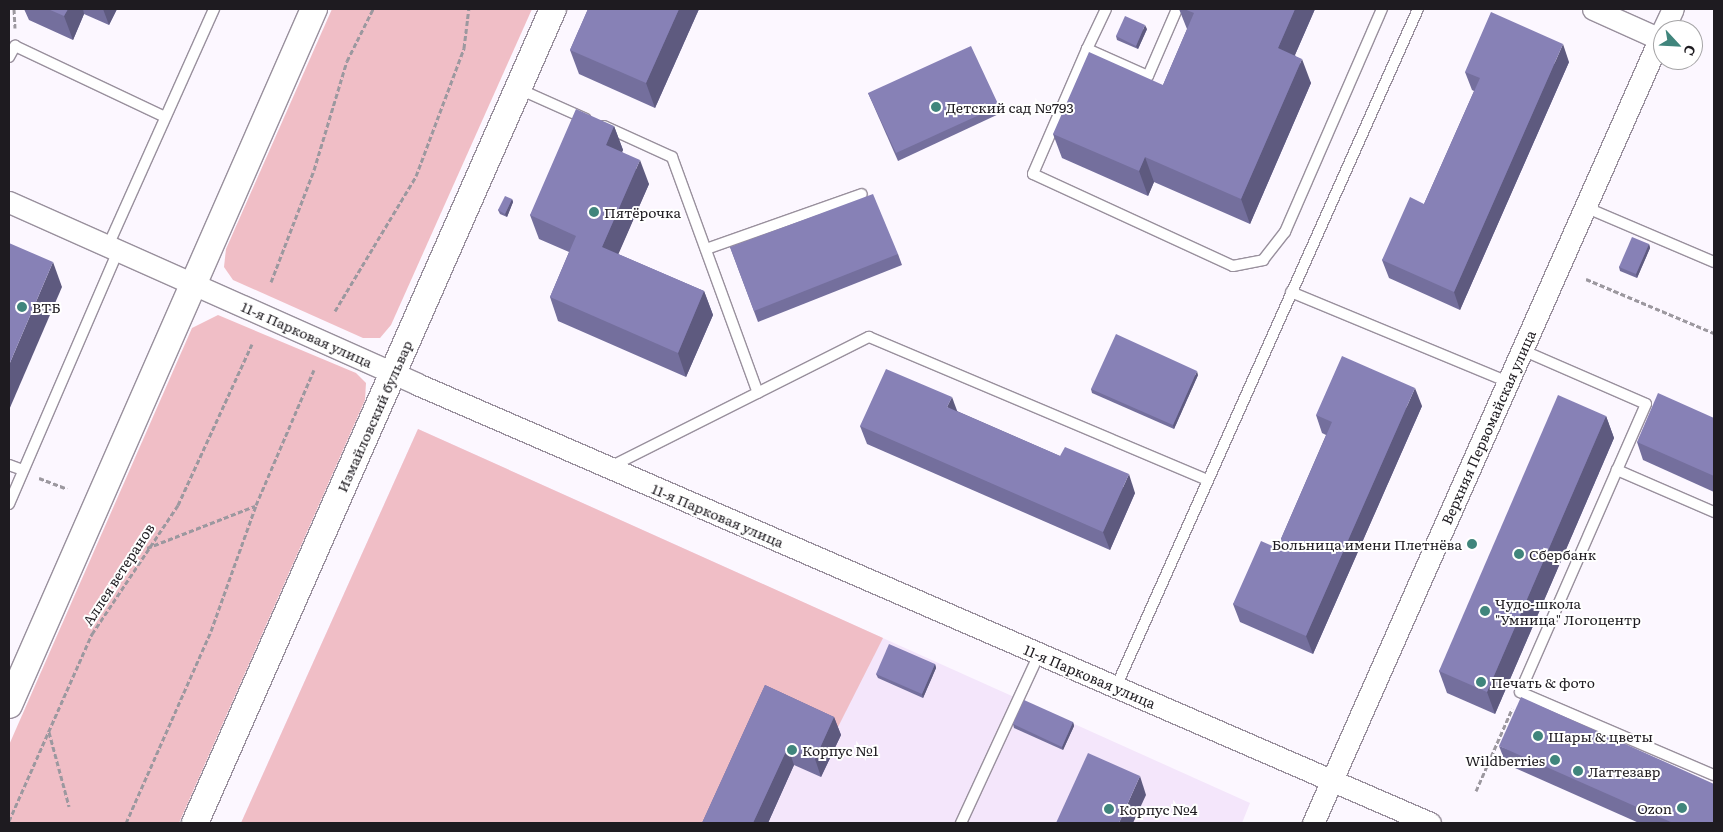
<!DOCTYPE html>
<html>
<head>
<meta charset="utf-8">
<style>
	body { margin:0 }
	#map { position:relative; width:1723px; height:832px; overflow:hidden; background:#fcf7ff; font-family:Literata,serif }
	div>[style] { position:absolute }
	.built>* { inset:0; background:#f4e6fb }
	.green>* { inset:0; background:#f0bec6 }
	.path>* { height:3px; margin-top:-1.5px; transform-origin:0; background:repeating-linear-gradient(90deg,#9c989f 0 5px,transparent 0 7.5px) }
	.roads { filter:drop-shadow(1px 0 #99909d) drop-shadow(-1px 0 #99909d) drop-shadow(0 1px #99909d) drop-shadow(0 -1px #99909d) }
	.service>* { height:10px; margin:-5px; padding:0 5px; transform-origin:5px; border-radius:5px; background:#fff }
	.minor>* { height:21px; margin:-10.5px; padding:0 10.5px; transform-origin:10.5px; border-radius:10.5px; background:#fff }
	.tertiary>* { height:26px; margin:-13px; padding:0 13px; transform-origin:13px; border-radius:13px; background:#fff }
	.wall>* { inset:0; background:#746f9d }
	.shaded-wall>* { inset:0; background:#5e5a7f }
	.building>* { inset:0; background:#8781b6 }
	.dots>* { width:14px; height:14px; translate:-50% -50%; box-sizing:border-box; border:2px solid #fff; border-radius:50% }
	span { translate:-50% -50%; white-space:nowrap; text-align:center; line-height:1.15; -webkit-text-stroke:4px #fff; paint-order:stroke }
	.poi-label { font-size:14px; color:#1e1b20 }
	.left { translate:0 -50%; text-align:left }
	.right { translate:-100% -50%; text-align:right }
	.street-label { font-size:14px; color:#1e1b20 }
	.frame { position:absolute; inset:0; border:10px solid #1e1b20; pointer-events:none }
	.north { position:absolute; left:1653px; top:20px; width:50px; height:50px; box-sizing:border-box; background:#fff; border:1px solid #a5a4a6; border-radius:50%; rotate:115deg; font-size:14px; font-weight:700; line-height:20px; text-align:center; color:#1e1b20 }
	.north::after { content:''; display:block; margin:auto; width:18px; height:22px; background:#40857c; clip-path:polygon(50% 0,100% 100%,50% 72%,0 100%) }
</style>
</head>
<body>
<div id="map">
	<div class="built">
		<div style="clip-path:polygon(418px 429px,1250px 803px,1242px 823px,241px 823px)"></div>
	</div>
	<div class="green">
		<div style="clip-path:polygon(332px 9px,532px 9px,391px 325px,380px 338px,363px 338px,233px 280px,224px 267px,226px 249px)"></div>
		<div style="clip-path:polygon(218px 315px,356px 373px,366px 383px,365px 400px,179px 823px,9px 823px,9px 745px,192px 328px)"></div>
		<div style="clip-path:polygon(418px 429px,883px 638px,837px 729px,704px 823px,241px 823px)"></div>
	</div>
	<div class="path">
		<div style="left:14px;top:9px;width:19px;rotate:87deg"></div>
		<div style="left:1586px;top:279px;width:139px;rotate:22.9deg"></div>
		<div style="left:271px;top:282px;width:120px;rotate:-69deg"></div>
		<div style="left:314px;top:170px;width:114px;rotate:-73.2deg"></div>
		<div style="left:347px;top:61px;width:58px;rotate:-63.4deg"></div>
		<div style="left:335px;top:311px;width:157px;rotate:-59deg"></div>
		<div style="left:416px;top:176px;width:137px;rotate:-69.4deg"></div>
		<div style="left:464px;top:48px;width:39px;rotate:-83deg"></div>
		<div style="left:39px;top:478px;width:30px;rotate:21deg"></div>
		<div style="left:147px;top:548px;width:116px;rotate:-21.3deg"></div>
		<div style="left:49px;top:732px;width:77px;rotate:74.9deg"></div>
		<div style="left:1476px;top:791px;width:90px;rotate:-66.3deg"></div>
		<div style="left:9px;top:821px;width:205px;rotate:-66.1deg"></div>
		<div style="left:92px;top:634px;width:155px;rotate:-56.3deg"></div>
		<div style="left:178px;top:505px;width:177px;rotate:-65.3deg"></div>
		<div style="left:126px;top:823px;width:210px;rotate:-66.1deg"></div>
		<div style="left:211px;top:631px;width:134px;rotate:-70.3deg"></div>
		<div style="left:256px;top:505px;width:147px;rotate:-66.8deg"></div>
	</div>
	<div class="roads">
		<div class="service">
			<div style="left:1177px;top:9px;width:73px;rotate:113.4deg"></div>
			<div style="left:1148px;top:76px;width:67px;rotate:-156.1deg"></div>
			<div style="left:1087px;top:49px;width:136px;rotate:113.4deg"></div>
			<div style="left:1033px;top:174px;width:220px;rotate:24.7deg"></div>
			<div style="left:1233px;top:266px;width:31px;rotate:-11deg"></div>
			<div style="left:1263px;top:260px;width:36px;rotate:-52deg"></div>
			<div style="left:1285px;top:232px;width:243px;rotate:-66.5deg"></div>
			<div style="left:1087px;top:49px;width:44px;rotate:-64.6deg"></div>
			<div style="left:9px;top:57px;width:13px;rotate:-61deg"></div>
			<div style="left:15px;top:46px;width:166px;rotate:25.3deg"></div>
			<div style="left:519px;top:89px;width:73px;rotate:24.1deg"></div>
			<div style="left:604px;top:126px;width:75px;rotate:24.5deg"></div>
			<div style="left:672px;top:157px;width:251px;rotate:70deg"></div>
			<div style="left:1585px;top:207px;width:140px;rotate:23.1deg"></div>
			<div style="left:108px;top:246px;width:260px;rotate:-65.9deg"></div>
			<div style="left:706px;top:249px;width:165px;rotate:-19.4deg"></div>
			<div style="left:1291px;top:292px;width:235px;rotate:22.5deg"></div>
			<div style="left:1522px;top:350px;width:135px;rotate:23.5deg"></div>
			<div style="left:1646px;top:404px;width:72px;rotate:113.7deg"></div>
			<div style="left:9px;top:465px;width:15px;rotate:20deg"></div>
			<div style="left:610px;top:467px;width:290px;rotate:-26.7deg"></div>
			<div style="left:869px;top:337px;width:367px;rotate:22.9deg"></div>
			<div style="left:9px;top:504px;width:275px;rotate:-66.7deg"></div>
			<div style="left:1714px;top:512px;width:106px;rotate:-156.6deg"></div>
			<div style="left:1617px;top:470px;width:242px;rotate:113.6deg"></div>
			<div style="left:1520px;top:692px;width:211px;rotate:23.2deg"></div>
			<div style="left:1116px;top:687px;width:742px;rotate:-65.99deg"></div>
			<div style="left:961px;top:823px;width:186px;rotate:-65.2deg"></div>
		</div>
		<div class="minor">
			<div style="left:1593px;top:9px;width:73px;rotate:24.1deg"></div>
			<div style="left:1663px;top:30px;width:23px;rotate:-65deg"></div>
			<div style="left:9px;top:202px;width:447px;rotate:24deg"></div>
			<div style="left:417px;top:384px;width:1104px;rotate:23.43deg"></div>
			<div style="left:1313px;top:823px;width:866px;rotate:-66.16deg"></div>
		</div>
		<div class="tertiary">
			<div style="left:9px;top:705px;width:760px;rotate:-66.34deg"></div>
			<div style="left:195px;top:823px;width:889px;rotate:-66.26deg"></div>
		</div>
	</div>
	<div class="wall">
		<div style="clip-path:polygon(24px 9px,117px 9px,109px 25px,84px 14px,73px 40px,29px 20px)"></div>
		<div style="clip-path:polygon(588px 9px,699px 9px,655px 108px,579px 74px,570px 50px)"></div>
		<div style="clip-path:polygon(1179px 9px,1315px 9px,1295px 55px,1311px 83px,1250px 224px,1154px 182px,1148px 196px,1062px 158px,1053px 134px,1163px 85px,1187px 29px)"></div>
		<div style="clip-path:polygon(1147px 29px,1138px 49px,1117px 40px,1116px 36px)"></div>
		<div style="clip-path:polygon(1569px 62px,1460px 310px,1389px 278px,1382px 260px,1424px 204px,1474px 91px,1472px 90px,1465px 72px)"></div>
		<div style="clip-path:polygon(868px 93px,999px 106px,1001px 113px,898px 161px)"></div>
		<div style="clip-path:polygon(614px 126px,623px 150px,622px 152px,649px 184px,618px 254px,704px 291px,713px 315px,686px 377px,558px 321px,550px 297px,569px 252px,539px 239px,530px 215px)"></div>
		<div style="clip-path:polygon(512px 199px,513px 202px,507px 217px,500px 214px,498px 210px)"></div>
		<div style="clip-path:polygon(1649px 244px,1650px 248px,1637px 278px,1620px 271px,1619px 267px)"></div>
		<div style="clip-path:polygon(730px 247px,898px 254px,902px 265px,758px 322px)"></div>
		<div style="clip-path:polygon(1198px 375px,1174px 429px,1092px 393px,1091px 389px)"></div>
		<div style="clip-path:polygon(1422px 406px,1313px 654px,1240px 622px,1233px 604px,1277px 548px,1326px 435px,1322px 433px,1316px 415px)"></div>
		<div style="clip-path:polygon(957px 411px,1060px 456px,1135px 493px,1110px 550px,867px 444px,860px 426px)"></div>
		<div style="clip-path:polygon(1606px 416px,1614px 438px,1495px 714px,1447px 693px,1439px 671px)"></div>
		<div style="clip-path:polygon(1714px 418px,1714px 492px,1643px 460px,1637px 442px)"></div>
		<div style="clip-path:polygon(935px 664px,936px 668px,923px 698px,878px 678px,876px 674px)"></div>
		<div style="clip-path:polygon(765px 685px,834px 717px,841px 735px,821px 777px,794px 765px,768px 823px,702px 823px)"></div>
		<div style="clip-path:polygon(1073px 722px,1074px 726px,1063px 750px,1014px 728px,1013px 724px)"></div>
		<div style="clip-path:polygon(1499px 746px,1714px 823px,1639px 823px,1506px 764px)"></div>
	</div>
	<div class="shaded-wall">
		<div style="clip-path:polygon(68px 9px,83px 9px,84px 14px,73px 40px,64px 16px)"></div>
		<div style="clip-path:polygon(103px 9px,117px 9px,109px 25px)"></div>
		<div style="clip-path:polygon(679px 9px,699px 9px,655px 108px,646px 83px)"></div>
		<div style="clip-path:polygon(1295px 9px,1315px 9px,1287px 73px,1278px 48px)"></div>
		<div style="clip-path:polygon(1145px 25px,1147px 29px,1138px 49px,1136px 46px)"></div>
		<div style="clip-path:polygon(1563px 44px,1569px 62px,1460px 310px,1454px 292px)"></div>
		<div style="clip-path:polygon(1302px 59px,1311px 83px,1250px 224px,1241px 199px)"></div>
		<div style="clip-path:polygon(614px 126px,623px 150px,614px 169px,606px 145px)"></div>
		<div style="clip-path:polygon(1145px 157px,1154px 182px,1148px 196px,1139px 171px)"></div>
		<div style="clip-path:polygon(640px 160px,649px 184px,611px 271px,602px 247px)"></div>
		<div style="clip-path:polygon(512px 199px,513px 202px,507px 217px,505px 214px)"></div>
		<div style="clip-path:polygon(1649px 244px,1650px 248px,1637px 278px,1636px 274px)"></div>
		<div style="clip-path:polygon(53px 262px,62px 287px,9px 410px,9px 365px)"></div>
		<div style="clip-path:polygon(704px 291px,713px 315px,686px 377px,678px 353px)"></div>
		<div style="clip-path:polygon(1197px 371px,1198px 375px,1174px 429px,1173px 425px)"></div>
		<div style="clip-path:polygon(1415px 388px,1422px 406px,1313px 654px,1306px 636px)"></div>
		<div style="clip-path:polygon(952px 397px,959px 416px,947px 407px)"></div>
		<div style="clip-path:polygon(1606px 416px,1614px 438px,1495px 714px,1487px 692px)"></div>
		<div style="clip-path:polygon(1129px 474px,1135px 493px,1110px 550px,1103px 532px)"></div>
		<div style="clip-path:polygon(935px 664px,936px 668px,923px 698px,922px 694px)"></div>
		<div style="clip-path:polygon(834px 717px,841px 735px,821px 777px,815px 759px)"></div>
		<div style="clip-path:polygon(1073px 722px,1074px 726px,1063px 750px,1062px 747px)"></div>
		<div style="clip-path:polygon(788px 747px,794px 765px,768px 823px,753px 823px)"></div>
		<div style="clip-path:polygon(1140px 776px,1146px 795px,1133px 823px,1119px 823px)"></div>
	</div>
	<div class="building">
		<div style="clip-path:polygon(48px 9px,68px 9px,64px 16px)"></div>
		<div style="clip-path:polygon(588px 9px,679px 9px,646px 83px,570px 50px)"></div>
		<div style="clip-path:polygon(1184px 9px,1295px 9px,1278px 48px,1302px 59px,1241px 199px,1145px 157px,1139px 171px,1053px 134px,1089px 52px,1163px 85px,1194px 13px)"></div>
		<div style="clip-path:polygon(1491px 12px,1563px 44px,1454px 292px,1382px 260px,1410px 197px,1424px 204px,1480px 78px,1465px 72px)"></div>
		<div style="clip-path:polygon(1125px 16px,1145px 25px,1136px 46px,1116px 36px)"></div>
		<div style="clip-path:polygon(971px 46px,999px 106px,896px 153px,868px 93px)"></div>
		<div style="clip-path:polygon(576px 109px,614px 126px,606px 145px,640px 160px,602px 247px,704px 291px,678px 353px,550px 297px,576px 236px,530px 215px)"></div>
		<div style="clip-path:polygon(873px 194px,898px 254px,754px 311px,730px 247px)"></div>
		<div style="clip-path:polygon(505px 196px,512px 199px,505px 214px,498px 210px)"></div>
		<div style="clip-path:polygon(1632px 237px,1649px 244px,1636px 274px,1619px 267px)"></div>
		<div style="clip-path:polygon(9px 243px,53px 262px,9px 365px)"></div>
		<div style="clip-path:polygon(1116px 334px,1197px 371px,1173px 425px,1091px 389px)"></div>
		<div style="clip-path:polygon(1342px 356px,1415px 388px,1306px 636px,1233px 604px,1261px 541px,1277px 548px,1332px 422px,1316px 415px)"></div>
		<div style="clip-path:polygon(886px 369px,952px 397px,947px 407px,1060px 456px,1065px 447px,1129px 474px,1103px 532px,860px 426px)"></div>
		<div style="clip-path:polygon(1658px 393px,1714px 418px,1714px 476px,1637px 442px)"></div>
		<div style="clip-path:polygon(1558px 395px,1606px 416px,1487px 692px,1439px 671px)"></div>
		<div style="clip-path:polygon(889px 644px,935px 664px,922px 694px,876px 674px)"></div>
		<div style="clip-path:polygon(765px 685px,834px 717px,815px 759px,788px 747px,753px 823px,702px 823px)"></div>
		<div style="clip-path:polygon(1521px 697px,1714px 784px,1714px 823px,1673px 823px,1499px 746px)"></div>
		<div style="clip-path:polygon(1024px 700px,1073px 722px,1062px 747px,1013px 724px)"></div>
		<div style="clip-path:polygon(1088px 753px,1140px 776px,1119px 823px,1056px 823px)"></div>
	</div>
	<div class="dots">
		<div style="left:936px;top:107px;background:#40857c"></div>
		<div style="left:594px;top:212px;background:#40857c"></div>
		<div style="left:22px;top:307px;background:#40857c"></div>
		<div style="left:1472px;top:544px;background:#40857c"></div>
		<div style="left:1519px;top:554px;background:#40857c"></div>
		<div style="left:1485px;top:611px;background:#40857c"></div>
		<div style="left:1481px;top:682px;background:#40857c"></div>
		<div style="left:1538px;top:736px;background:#40857c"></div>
		<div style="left:792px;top:750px;background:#40857c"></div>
		<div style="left:1555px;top:760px;background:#40857c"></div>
		<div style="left:1578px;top:771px;background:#40857c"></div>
		<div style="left:1682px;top:808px;background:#40857c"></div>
		<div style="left:1109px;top:809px;background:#40857c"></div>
	</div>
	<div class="poi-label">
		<span class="left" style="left:946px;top:107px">Детский сад №793</span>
		<span class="left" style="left:604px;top:212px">Пятёрочка</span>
		<span class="left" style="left:32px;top:307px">ВТБ</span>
		<span class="right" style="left:1462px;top:544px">Больница имени Плетнёва</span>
		<span class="left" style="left:1529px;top:554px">Сбербанк</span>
		<span class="left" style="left:1495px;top:611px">Чудо-школа<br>"Умница" Логоцентр</span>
		<span class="left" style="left:1491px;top:682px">Печать &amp; фото</span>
		<span class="left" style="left:1548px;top:736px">Шары &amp; цветы</span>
		<span class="left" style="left:802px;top:750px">Корпус №1</span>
		<span class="right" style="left:1545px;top:760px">Wildberries</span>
		<span class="left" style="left:1588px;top:771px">Латтезавр</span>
		<span class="right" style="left:1672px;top:808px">Ozon</span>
		<span class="left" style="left:1119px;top:809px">Корпус №4</span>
	</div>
	<div class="street-label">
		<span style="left:307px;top:334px;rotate:24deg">11-я Парковая улица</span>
		<span style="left:374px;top:416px;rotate:-66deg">Измайловский бульвар</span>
		<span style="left:1488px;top:427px;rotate:-66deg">Верхняя Первомайская улица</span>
		<span style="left:718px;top:515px;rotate:23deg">11-я Парковая улица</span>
		<span style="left:118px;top:574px;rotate:-57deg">Аллея ветеранов</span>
		<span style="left:1090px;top:676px;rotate:23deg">11-я Парковая улица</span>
	</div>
	<div class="frame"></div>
	<div class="north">С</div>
</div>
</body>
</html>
